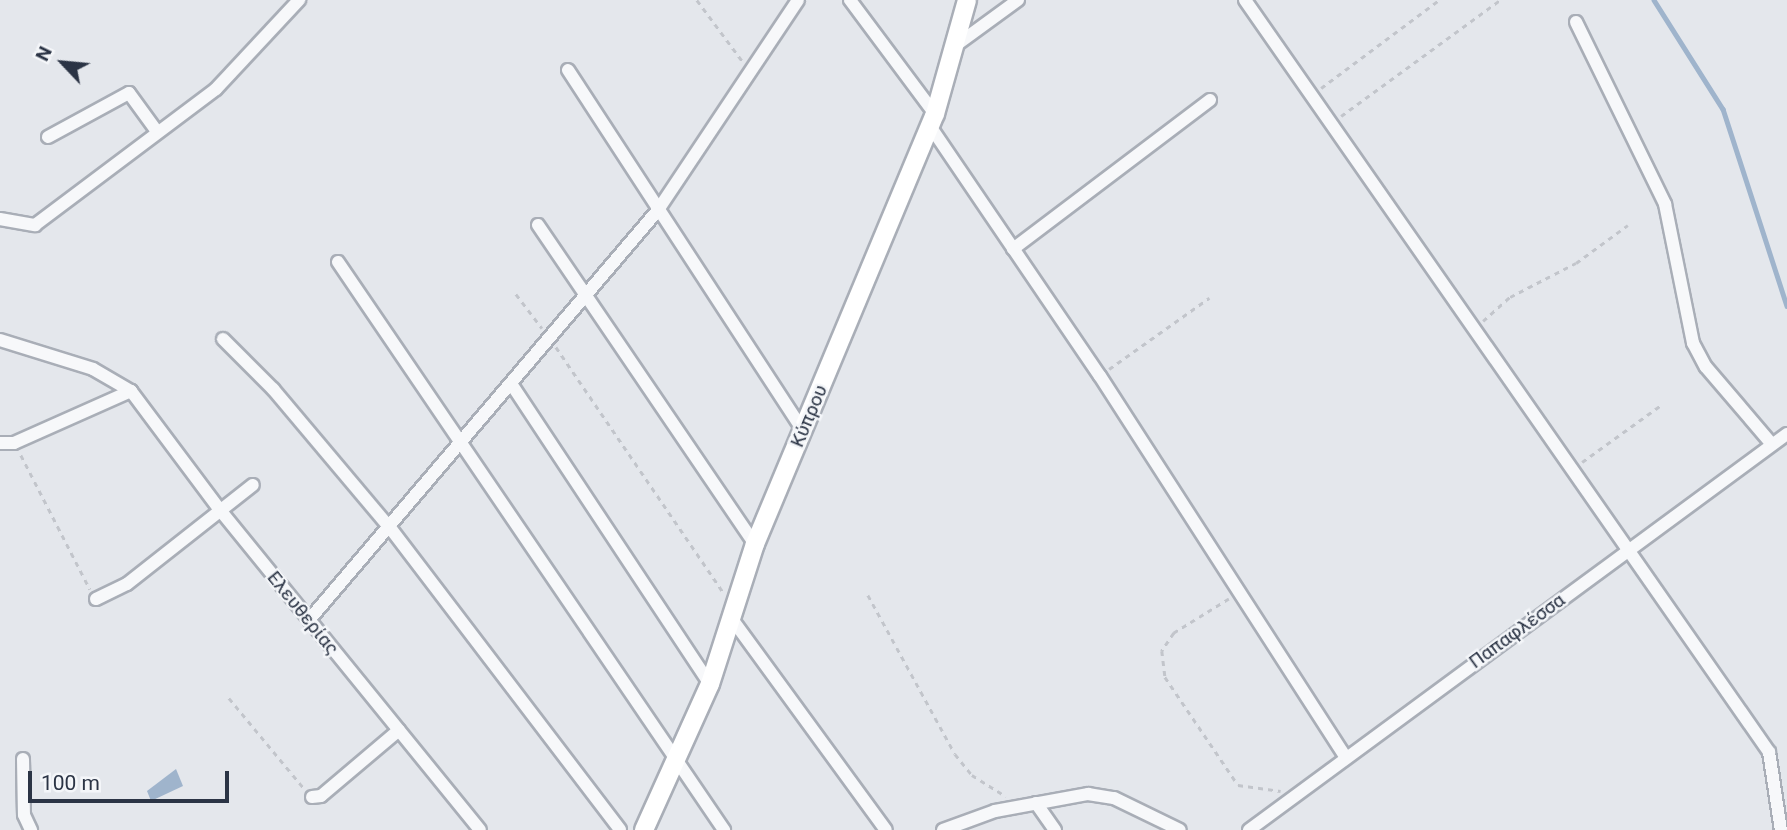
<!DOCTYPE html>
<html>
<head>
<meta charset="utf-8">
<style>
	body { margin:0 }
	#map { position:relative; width:1787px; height:830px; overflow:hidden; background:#e4e7ec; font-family:Roboto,sans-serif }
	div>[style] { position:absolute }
	.water>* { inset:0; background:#9fb4cc }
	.stream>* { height:4.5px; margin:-2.25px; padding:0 2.25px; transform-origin:2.25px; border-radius:2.25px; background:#9fb4cc }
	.path>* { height:2.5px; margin-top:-1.25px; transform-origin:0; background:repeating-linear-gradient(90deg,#c2c5cb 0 5px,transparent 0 10px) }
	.roads { filter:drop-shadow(2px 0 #a9aeb7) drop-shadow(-2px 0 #a9aeb7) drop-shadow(0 2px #a9aeb7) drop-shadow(0 -2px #a9aeb7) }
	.street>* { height:12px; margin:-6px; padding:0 6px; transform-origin:6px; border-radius:6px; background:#f7f8fa }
	.secondary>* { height:18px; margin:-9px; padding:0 9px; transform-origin:9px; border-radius:9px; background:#fff }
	span { translate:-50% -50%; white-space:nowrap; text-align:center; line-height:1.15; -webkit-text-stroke:5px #f4f6f9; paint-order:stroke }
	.street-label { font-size:19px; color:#2b3445 }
	.north { position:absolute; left:28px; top:28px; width:70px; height:70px; -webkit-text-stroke:5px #f4f6f9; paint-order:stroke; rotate:296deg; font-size:19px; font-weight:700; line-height:28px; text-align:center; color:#2b3445 }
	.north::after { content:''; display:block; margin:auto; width:24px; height:32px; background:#2b3445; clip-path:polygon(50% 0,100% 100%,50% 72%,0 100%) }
	.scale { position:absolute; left:28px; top:771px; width:201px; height:32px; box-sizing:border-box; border:4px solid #2b3445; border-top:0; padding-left:9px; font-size:21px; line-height:24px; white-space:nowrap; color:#2b3445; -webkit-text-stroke:5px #f4f6f9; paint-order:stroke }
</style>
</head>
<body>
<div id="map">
	<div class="water">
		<div style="clip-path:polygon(176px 769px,183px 786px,151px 801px,147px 791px)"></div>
	</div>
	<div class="stream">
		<div style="left:1654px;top:0;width:129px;rotate:57.7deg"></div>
		<div style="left:1723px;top:109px;width:207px;rotate:72deg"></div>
	</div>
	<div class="path">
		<div style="left:697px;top:0;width:77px;rotate:53.4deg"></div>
		<div style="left:1321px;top:88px;width:147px;rotate:-36.7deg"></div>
		<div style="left:1341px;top:116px;width:197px;rotate:-36.1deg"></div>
		<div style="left:516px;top:294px;width:43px;rotate:52.6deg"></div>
		<div style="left:1483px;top:321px;width:36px;rotate:-42deg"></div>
		<div style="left:1510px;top:297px;width:74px;rotate:-27.3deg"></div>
		<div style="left:1576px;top:263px;width:64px;rotate:-36.2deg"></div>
		<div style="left:556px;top:347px;width:298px;rotate:55.7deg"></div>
		<div style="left:1109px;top:369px;width:123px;rotate:-35.4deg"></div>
		<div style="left:21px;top:455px;width:151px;rotate:62.8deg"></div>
		<div style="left:1582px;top:462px;width:97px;rotate:-35.8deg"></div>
		<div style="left:868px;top:595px;width:181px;rotate:61.3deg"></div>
		<div style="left:955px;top:754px;width:27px;rotate:51deg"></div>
		<div style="left:972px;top:775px;width:40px;rotate:32deg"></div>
		<div style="left:1229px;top:599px;width:65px;rotate:148.3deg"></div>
		<div style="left:1174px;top:633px;width:22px;rotate:124deg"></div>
		<div style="left:1162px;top:651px;width:26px;rotate:83deg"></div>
		<div style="left:1165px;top:677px;width:130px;rotate:55.9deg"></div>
		<div style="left:1238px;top:785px;width:43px;rotate:7.9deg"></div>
		<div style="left:229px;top:698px;width:116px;rotate:50.3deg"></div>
	</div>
	<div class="roads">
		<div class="street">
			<div style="left:850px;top:0;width:142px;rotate:53.3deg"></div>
			<div style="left:1245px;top:0;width:917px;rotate:55.13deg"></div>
			<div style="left:1769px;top:752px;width:79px;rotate:81.3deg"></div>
			<div style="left:1576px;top:22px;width:203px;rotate:63.9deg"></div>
			<div style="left:1665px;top:204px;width:142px;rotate:78.6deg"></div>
			<div style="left:1693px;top:343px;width:27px;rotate:62deg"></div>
			<div style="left:1706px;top:367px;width:100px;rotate:49.5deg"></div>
			<div style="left:959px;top:43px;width:73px;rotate:-36.1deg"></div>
			<div style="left:568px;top:70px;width:431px;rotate:56.9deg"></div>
			<div style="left:930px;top:126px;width:302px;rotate:55.8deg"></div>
			<div style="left:1100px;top:376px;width:452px;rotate:57.2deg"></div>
			<div style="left:48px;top:137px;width:92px;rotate:-28.5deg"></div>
			<div style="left:129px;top:93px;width:46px;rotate:53.9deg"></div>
			<div style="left:0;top:219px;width:36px;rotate:10deg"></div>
			<div style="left:35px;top:225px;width:226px;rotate:-36.9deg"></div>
			<div style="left:216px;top:89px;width:122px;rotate:-47deg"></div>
			<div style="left:538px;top:225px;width:386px;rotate:55.8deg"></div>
			<div style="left:1013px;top:249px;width:247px;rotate:-37.1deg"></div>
			<div style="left:338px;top:262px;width:687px;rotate:55.8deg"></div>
			<div style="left:223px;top:339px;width:71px;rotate:45deg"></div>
			<div style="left:273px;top:389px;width:183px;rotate:49.9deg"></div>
			<div style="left:391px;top:529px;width:378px;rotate:52.7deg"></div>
			<div style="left:0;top:340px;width:97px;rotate:17.3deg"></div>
			<div style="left:93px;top:369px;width:44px;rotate:30.1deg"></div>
			<div style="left:131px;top:391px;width:149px;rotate:53.2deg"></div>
			<div style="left:220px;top:510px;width:412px;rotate:50.9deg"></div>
			<div style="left:512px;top:385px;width:359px;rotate:56.5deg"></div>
			<div style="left:0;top:443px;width:14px"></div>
			<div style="left:14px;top:443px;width:128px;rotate:-24deg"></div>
			<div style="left:96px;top:599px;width:34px;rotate:-26deg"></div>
			<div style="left:127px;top:584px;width:160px;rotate:-38.2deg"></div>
			<div style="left:732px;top:619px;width:261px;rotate:53.9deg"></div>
			<div style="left:309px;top:620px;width:538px;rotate:-49.59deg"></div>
			<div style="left:658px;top:210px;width:252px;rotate:-56.3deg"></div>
			<div style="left:23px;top:759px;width:56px;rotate:89deg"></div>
			<div style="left:24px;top:815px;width:17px;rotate:65deg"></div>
			<div style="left:312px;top:797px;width:9px;rotate:-6deg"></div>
			<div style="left:321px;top:796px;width:102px;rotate:-40.2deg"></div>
			<div style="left:1036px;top:803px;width:33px;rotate:55deg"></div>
			<div style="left:943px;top:830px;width:55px;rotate:-20.1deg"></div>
			<div style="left:995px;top:811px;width:95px;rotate:-10.4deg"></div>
			<div style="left:1088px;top:794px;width:26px;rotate:9deg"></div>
			<div style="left:1114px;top:798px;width:73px;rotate:25.9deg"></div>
			<div style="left:1249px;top:830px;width:668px;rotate:-36.36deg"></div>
		</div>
		<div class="secondary">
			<div style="left:644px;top:830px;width:160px;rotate:-65.7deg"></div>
			<div style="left:710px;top:684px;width:147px;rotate:-72.2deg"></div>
			<div style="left:755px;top:544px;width:466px;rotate:-67.3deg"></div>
			<div style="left:935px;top:114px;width:118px;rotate:-74.3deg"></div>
		</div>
	</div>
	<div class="street-label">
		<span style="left:809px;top:416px;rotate:-67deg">Κύπρου</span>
		<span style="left:303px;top:613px;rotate:51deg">Ελευθερίας</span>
		<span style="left:1517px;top:631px;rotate:-36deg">Παπαφλέσσα</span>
	</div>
	<div class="north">N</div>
	<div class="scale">100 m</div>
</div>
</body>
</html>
